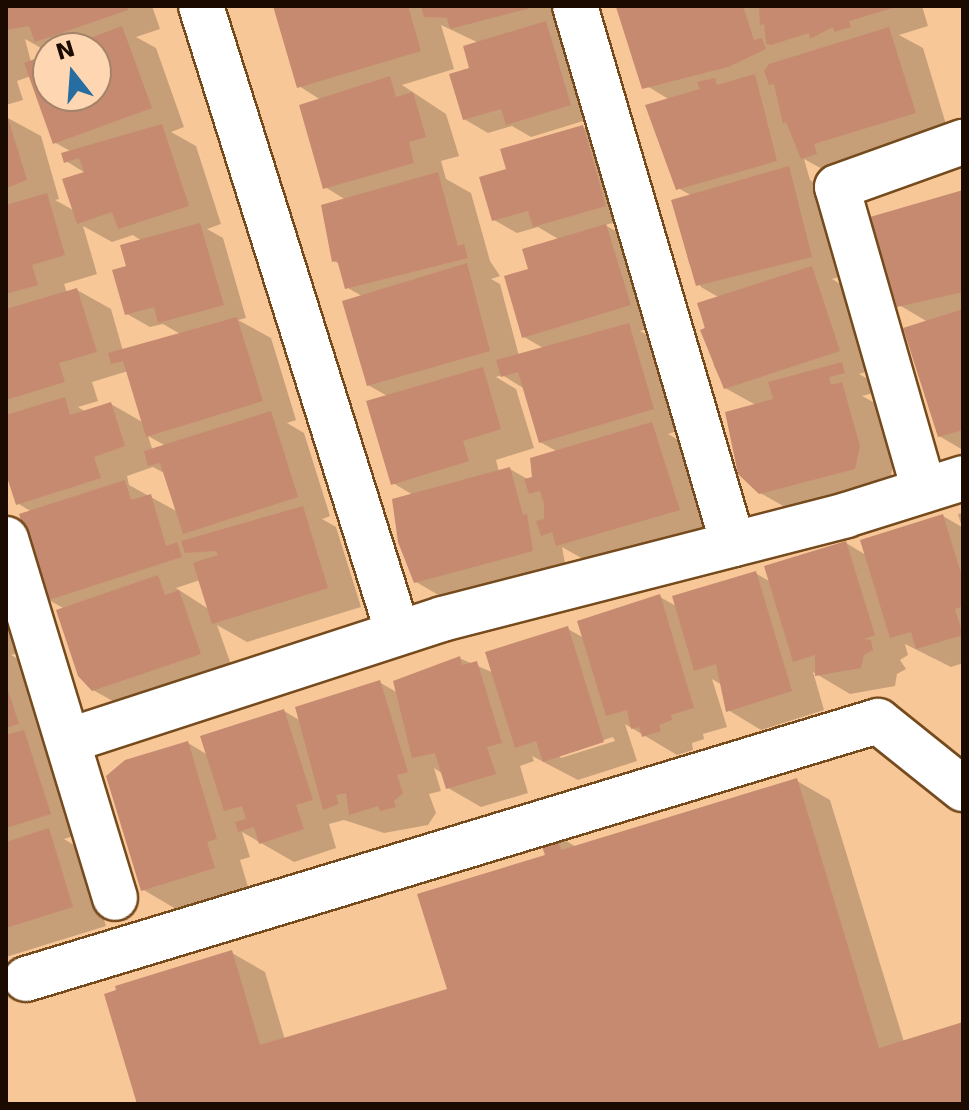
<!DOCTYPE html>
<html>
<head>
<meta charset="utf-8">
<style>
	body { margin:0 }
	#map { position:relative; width:969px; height:1110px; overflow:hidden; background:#f8c798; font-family:"DejaVu Sans",sans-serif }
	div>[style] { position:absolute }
	.shadow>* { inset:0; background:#0003 }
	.building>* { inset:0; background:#c68a70 }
	.roads { filter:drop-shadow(2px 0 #754b1e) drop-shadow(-2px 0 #754b1e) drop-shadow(0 2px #754b1e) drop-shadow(0 -2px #754b1e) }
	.minor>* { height:44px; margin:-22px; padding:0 22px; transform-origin:22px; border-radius:22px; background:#fff }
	span { translate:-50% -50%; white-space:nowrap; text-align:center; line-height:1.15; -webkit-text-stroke:6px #fed6b1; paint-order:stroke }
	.frame { position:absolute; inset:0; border:8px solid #1b0a00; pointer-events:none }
	.north { position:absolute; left:32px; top:32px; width:80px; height:80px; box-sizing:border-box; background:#fed6b1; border:2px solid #a3846a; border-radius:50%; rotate:343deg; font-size:22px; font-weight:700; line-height:32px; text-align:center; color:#1b0a00 }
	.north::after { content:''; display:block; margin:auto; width:28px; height:36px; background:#266da1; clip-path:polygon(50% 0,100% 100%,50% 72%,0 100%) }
</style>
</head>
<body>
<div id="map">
	<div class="shadow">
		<div style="clip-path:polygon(evenodd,6px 6px,152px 6px,160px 29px,136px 37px,156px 48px,184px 127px,171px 132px,196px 146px,221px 224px,207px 229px,223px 238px,246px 318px,238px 320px,271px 338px,296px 420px,287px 423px,304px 433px,330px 516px,322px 519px,336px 527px,361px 607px,247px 642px,217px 625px,234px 673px,127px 709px,93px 690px,65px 609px,47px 599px,32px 512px,17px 503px,6px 467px,6px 117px,41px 136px,59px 199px,55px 200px,75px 211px,87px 174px,66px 161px,72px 152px,54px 142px,31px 76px,17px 81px,23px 100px,6px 105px,6px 6px,25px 39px,41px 48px,96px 48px,96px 96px,48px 96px,48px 56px,31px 62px,25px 39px,6px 6px,83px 226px,112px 242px,133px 235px,142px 241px,128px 267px,127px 314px,150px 327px,163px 324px,182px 335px,123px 351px,111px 309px,77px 290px,67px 293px,64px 284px,97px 274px,83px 226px,6px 6px,128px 371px,144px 423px,111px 404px,86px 412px,78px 407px,98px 401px,92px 382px,128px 371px,6px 6px,148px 436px,166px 446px,153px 451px,148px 436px,6px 6px,153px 467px,166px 474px,178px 512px,129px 485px,127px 476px,153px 467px,6px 6px,200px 580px,210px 610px,176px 588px,200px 580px)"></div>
		<div style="clip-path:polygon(evenodd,275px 6px,565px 6px,570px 25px,555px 29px,569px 37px,593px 118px,531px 137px,512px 126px,488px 133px,464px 119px,479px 43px,441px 25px,454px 69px,402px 85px,446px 114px,459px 156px,441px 161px,446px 179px,471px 193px,490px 261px,500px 276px,491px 279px,500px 284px,519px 356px,545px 349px,524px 337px,530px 270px,560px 240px,538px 227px,517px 233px,494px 220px,509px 171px,582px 127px,606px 141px,628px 219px,605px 225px,640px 245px,663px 324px,640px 331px,662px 344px,686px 428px,668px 434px,685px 444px,712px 528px,592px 564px,562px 547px,566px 569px,449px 601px,416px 582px,413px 495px,393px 483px,389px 397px,368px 385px,362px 296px,346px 287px,340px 264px,333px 261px,346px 200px,325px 187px,321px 100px,299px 86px,275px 6px,502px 375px,525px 389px,540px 442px,558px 452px,529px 480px,510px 469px,499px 472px,496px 460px,534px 448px,516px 389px,496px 377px,502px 375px)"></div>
		<div style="clip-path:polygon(628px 6px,922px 6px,928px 26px,899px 35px,923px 48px,948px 131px,837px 177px,804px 159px,810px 180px,822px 188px,845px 275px,832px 279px,845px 287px,872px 370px,859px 374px,875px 383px,877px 392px,862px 396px,875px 403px,893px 466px,888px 488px,794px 512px,760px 493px,756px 405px,725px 388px,714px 366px,699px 305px,720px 298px,701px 287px,689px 263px,673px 202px,692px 196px,678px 188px,670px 100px,647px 86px,619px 9px)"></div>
		<div style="clip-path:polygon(963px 192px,963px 450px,939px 436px,928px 322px,899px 305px)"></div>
		<div style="clip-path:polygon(evenodd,963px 513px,963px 663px,951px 667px,905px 644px,908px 655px,900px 660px,906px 669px,897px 674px,895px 686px,850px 694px,813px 672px,824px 710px,761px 730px,728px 710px,722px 685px,712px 679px,727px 727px,703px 734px,704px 739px,692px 743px,693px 750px,677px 755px,625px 724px,637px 761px,578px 780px,532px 756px,534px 761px,520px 766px,528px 793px,481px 807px,448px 788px,443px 774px,434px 768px,441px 791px,429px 794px,436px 813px,428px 825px,384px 833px,344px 820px,329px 824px,336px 848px,294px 862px,242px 832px,250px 857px,240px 860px,248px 887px,176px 909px,142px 889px,188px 743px,208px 755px,284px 711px,301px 721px,379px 682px,398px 693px,459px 658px,494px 673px,568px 629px,584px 638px,660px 597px,678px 607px,755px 573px,771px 582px,846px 543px,866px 555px,943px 516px,962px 527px,958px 514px,963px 513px,613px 737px,615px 741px,561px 758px,558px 755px,613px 737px)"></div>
		<div style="clip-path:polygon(6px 603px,21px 652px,11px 655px,27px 664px,83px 833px,64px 839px,82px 850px,106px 926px,6px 957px)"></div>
		<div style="clip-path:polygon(797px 781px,830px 800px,904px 1042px,963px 1024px,963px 1104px,140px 1104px,232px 953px,265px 972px,285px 1040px,449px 990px,547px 857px,556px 835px,578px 848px)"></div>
	</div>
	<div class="building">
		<div style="clip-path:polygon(6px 6px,127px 6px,128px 10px,35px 42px,29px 26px,6px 30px)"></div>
		<div style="clip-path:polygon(273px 6px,408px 6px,421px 51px,297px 88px)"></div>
		<div style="clip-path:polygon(421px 6px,534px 6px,534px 7px,450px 29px,447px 18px,424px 17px)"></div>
		<div style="clip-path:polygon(743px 6px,754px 40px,762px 38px,766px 49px,728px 67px,642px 89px,616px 7px)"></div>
		<div style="clip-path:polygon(759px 6px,896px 6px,896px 7px,849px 21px,851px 27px,834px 32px,833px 27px,810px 39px,809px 33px,771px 45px,766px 44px,764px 24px,760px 25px)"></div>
		<div style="clip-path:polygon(546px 21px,571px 105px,506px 125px,501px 109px,463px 120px,449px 74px,469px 68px,463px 46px)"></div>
		<div style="clip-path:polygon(122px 26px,152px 108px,53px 144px,24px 63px,48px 54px,48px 96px,96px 96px,96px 48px,64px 48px)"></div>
		<div style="clip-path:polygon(889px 27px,916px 113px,814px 144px,817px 154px,801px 159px,786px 122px,783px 124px,774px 84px,769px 85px,764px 71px,769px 64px)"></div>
		<div style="clip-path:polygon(755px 74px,777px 161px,676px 190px,645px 105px,700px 89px,697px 82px,715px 78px,717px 85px)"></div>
		<div style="clip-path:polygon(390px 76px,396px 97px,413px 92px,426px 137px,409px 142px,414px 163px,323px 189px,299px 105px)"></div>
		<div style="clip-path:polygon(6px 112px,27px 180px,6px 188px)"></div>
		<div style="clip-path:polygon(162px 124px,189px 206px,118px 229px,112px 212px,77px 224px,62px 179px,84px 172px,79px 158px,64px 163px,61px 153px)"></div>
		<div style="clip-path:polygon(583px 125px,606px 206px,533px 227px,528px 211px,492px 221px,479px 177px,506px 169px,500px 149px)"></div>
		<div style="clip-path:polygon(789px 166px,812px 257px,696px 286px,671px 200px)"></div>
		<div style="clip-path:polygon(438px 172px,458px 246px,464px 244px,468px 258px,345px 289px,337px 260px,332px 262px,321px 205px)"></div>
		<div style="clip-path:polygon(963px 190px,963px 292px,897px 307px,870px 217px)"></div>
		<div style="clip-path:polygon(47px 193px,65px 255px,32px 265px,38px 285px,6px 294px,6px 205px)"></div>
		<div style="clip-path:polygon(200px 223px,224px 305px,158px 323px,154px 307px,125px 315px,112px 270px,126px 266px,120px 245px)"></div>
		<div style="clip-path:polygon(606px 224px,631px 305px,522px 338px,504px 276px,528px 269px,522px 249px)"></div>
		<div style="clip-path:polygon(467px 263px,490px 351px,367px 386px,342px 301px)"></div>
		<div style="clip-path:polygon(812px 266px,840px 351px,724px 389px,700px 330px,705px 328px,697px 303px)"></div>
		<div style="clip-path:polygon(77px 288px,97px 352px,59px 363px,65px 382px,6px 400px,6px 309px)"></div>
		<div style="clip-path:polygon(963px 309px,963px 430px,938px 437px,903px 328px)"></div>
		<div style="clip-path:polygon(237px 317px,263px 401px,146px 437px,123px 361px,111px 364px,108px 353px)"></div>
		<div style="clip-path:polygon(629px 323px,654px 409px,539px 443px,518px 372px,501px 377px,496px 360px)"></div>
		<div style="clip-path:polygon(842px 362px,845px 373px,829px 377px,831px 385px,842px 382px,860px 446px,855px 469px,759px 494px,738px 474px,725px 412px,773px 399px,768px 382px)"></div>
		<div style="clip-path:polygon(483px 367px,501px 429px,463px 441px,469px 461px,391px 485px,366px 401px)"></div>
		<div style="clip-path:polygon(65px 397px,70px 415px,111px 402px,125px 446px,94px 457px,101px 478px,16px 505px,6px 474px,6px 415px)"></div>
		<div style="clip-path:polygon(271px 411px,298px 497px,183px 534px,160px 463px,148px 466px,144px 451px)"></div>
		<div style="clip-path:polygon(652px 422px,680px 510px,556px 546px,552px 532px,541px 536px,536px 521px,544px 519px,544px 504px,540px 491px,529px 494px,524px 479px,532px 477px,530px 458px)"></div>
		<div style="clip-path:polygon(510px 467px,523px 515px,527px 514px,533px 551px,414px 583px,398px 542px,392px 499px)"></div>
		<div style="clip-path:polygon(125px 480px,131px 500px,151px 494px,166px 546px,177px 542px,182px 557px,46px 601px,19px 514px)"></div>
		<div style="clip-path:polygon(303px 506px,328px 588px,212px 624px,193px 563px,218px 555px,216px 551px,185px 553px,181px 541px)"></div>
		<div style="clip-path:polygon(943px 514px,963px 580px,963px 606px,955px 609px,963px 635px,916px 649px,911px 632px,890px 638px,860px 540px)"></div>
		<div style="clip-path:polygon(846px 541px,875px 635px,864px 639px,871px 640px,873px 650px,864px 655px,861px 668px,815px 676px,815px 655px,793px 662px,764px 566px)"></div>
		<div style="clip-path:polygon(756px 571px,792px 691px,726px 712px,716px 664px,694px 671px,672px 596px)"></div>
		<div style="clip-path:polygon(158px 575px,165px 595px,179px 590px,201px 654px,92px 691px,78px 676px,56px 610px)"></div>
		<div style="clip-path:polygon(660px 594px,694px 708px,671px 715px,672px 720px,659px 725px,661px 731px,642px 737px,639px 727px,631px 729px,627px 710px,606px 716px,577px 621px)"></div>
		<div style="clip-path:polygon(568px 626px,604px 742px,543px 762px,536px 741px,515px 748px,485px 652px)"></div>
		<div style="clip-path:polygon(460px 656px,462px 665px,477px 661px,502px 743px,487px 747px,496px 774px,446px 789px,435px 753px,412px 758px,393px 681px)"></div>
		<div style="clip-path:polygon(380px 680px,408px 772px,397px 775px,403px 793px,394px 801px,396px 807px,380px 811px,378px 806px,349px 815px,346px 793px,336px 795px,339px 804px,323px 810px,295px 707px)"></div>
		<div style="clip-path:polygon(6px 684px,19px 724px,6px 728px)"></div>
		<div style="clip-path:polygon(284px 709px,313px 800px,296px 805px,304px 829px,259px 844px,254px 827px,238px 832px,235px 822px,246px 819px,242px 806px,224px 811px,200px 736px)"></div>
		<div style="clip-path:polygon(24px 730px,51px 814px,6px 828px,6px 735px)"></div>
		<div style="clip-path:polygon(188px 741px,217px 839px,207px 842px,215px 868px,141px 891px,106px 776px,125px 760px)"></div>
		<div style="clip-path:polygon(797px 778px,879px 1048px,963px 1022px,963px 1104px,137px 1104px,104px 994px,116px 990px,115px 986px,232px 950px,260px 1045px,447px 989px,417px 894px,545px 855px,539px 838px,556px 833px,561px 850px)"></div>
		<div style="clip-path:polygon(49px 828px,73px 907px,6px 928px,6px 842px)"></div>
	</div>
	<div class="roads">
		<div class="minor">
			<div style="left:201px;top:6px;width:657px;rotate:72.56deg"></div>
			<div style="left:575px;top:6px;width:561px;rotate:73.63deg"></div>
			<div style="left:924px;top:490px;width:315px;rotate:-106deg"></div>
			<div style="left:837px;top:187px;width:134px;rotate:-19.7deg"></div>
			<div style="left:6px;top:539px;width:375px;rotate:73.1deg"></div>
			<div style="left:70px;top:740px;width:391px;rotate:-18deg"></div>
			<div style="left:442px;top:619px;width:417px;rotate:-14.4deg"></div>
			<div style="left:846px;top:515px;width:123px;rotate:-17.5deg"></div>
			<div style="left:26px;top:979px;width:890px;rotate:-16.85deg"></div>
			<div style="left:878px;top:721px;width:109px;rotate:38.7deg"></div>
		</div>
	</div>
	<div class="frame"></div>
	<div class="north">N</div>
</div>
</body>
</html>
